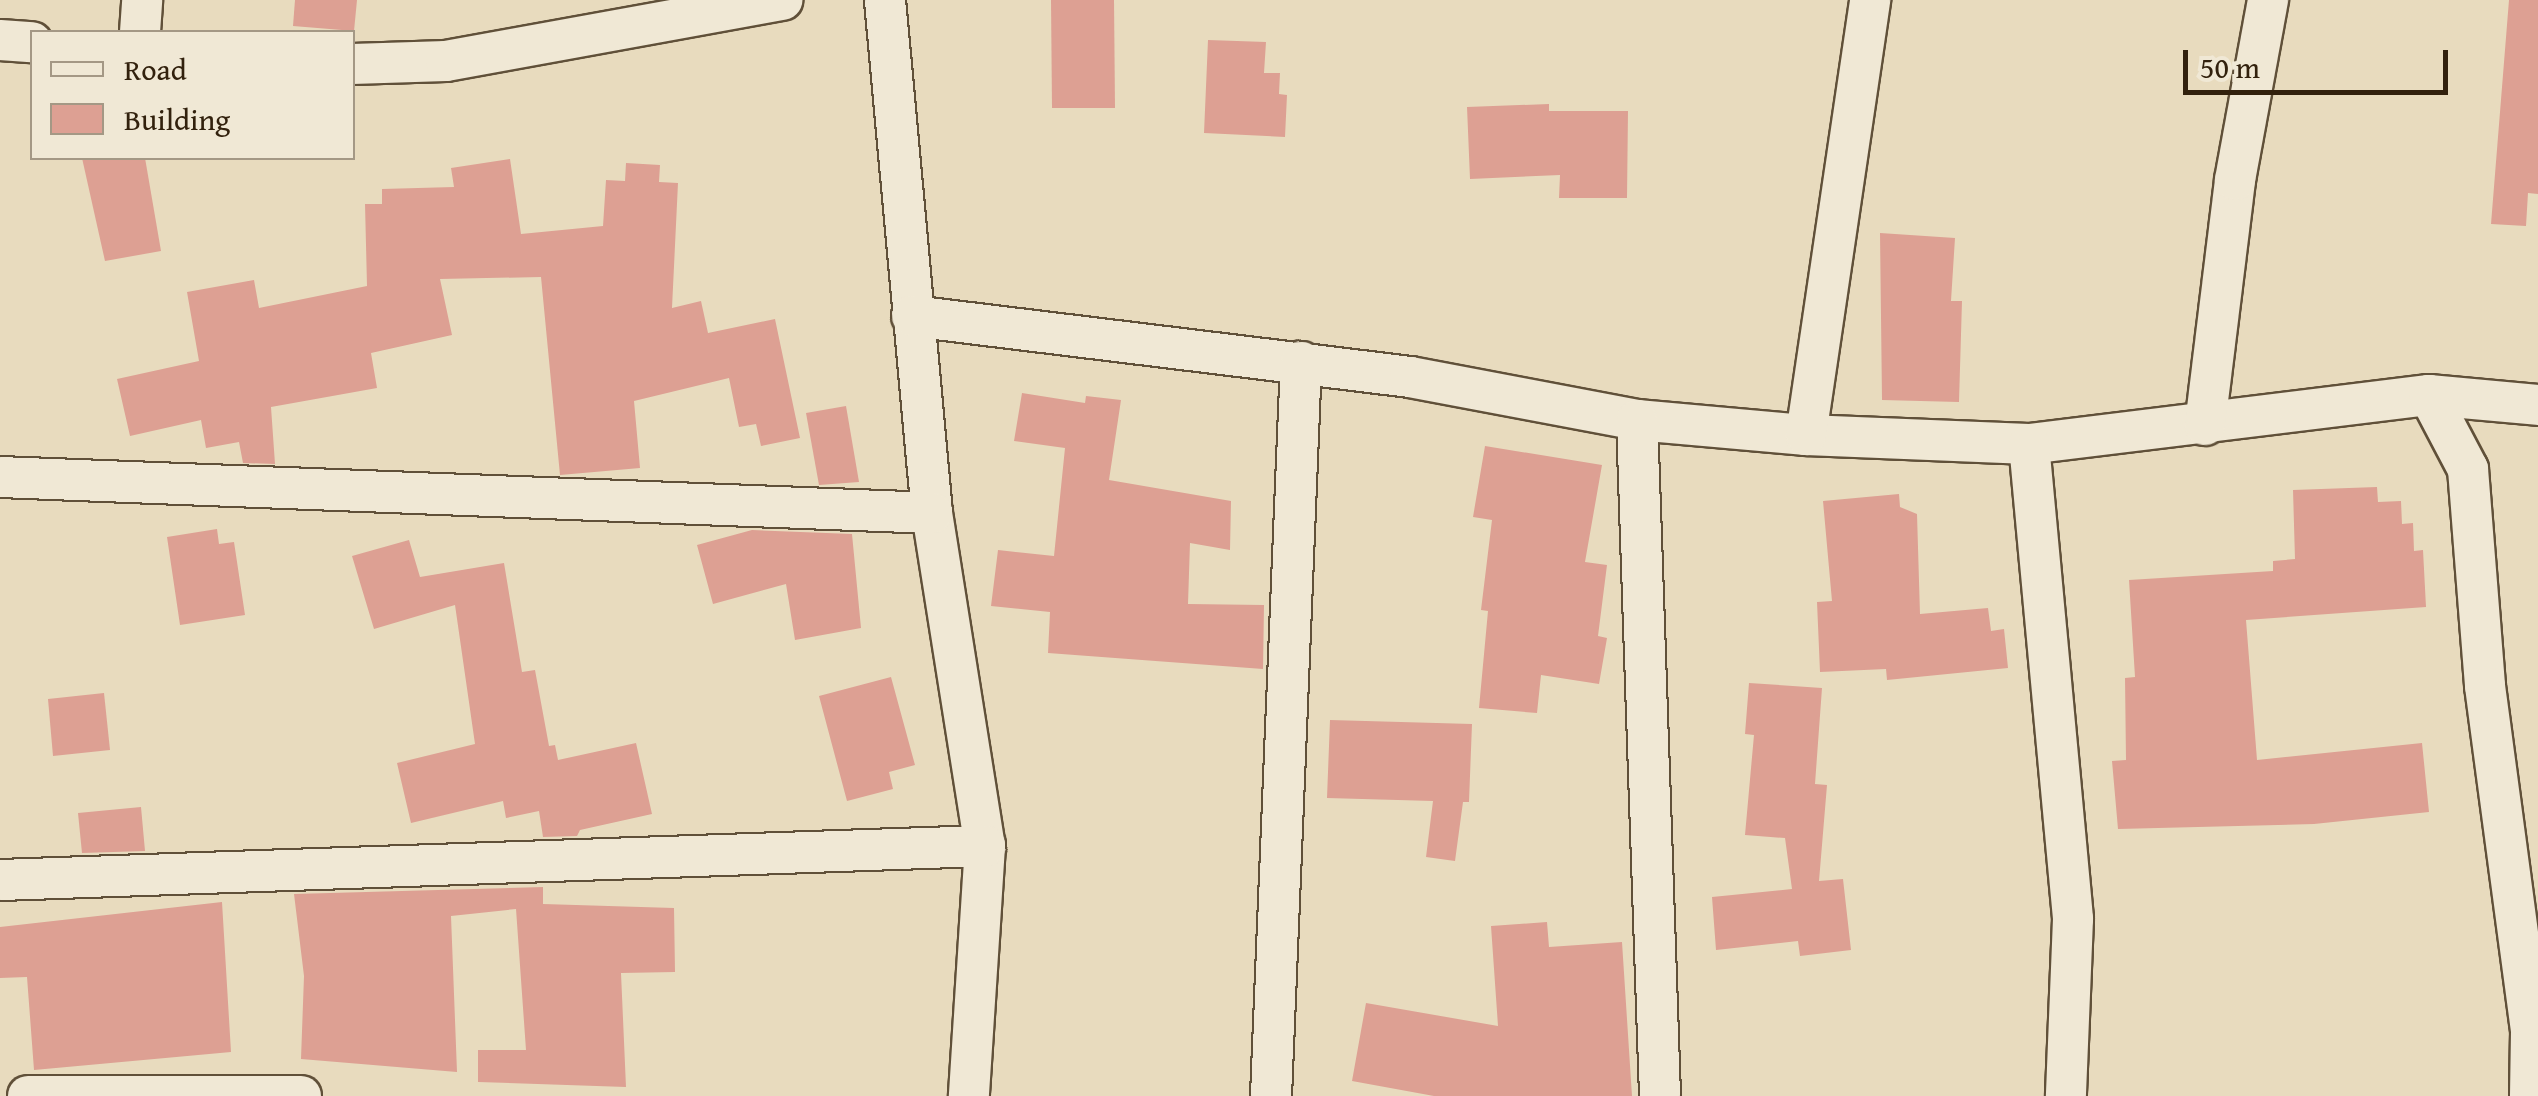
<!DOCTYPE html>
<html>
<head>
<meta charset="utf-8">
<style>
	body { margin:0 }
	#map { position:relative; width:2538px; height:1096px; overflow:hidden; background:#e8dbbe; font-family:"Gentium Book Plus",serif }
	div>[style] { position:absolute }
	.building>* { inset:0; background:#dda093 }
	.roads { filter:drop-shadow(2px 0 #605039) drop-shadow(-2px 0 #605039) drop-shadow(0 2px #605039) drop-shadow(0 -2px #605039) }
	.minor>* { height:40px; margin:-20px; padding:0 20px; transform-origin:20px; border-radius:20px; background:#f0e8d5 }
	span { translate:-50% -50%; white-space:nowrap; text-align:center; line-height:1.15; -webkit-text-stroke:8px #f0e8d5; paint-order:stroke }
	.legend { position:absolute; left:30px; top:30px; width:325px; height:130px; box-sizing:border-box; background:#f0e8d5; border:2px solid #a49885; margin:0; padding:12px 18px; list-style:none; font-size:30px; color:#32210d }
	.legend li { display:flex; align-items:center; gap:20px; height:50px }
	.legend b { width:50px; border:2px solid #a49885 }
	.scale { position:absolute; left:2183px; top:50px; width:265px; height:45px; box-sizing:border-box; border:5px solid #32210d; border-top:0; padding-left:12px; font-size:30px; line-height:35px; white-space:nowrap; color:#32210d; -webkit-text-stroke:8px #f0e8d5; paint-order:stroke }
</style>
</head>
<body>
<div id="map">
	<div class="building">
		<div style="clip-path:polygon(295px 0,357px 0,354px 31px,293px 26px)"></div>
		<div style="clip-path:polygon(1051px 0,1114px 0,1115px 108px,1052px 108px)"></div>
		<div style="clip-path:polygon(2509px 0,2538px 0,2538px 194px,2528px 193px,2526px 226px,2491px 224px)"></div>
		<div style="clip-path:polygon(1208px 40px,1266px 42px,1264px 73px,1280px 73px,1279px 94px,1287px 95px,1285px 137px,1204px 133px)"></div>
		<div style="clip-path:polygon(1549px 104px,1549px 111px,1628px 111px,1627px 198px,1559px 198px,1560px 175px,1470px 179px,1467px 107px)"></div>
		<div style="clip-path:polygon(82px 158px,145px 158px,161px 251px,105px 261px)"></div>
		<div style="clip-path:polygon(510px 159px,521px 234px,603px 226px,606px 180px,625px 181px,626px 163px,660px 165px,659px 182px,678px 183px,672px 308px,701px 301px,708px 333px,775px 319px,800px 438px,761px 446px,756px 424px,739px 427px,729px 378px,634px 401px,640px 468px,560px 475px,541px 277px,440px 279px,452px 335px,371px 353px,377px 388px,271px 407px,275px 464px,243px 463px,239px 442px,206px 448px,201px 420px,130px 436px,117px 379px,199px 361px,187px 292px,254px 280px,259px 308px,367px 286px,365px 204px,382px 204px,382px 189px,454px 187px,451px 168px)"></div>
		<div style="clip-path:polygon(1880px 233px,1955px 238px,1951px 301px,1962px 301px,1959px 402px,1882px 400px)"></div>
		<div style="clip-path:polygon(1022px 393px,1085px 403px,1086px 396px,1121px 400px,1109px 480px,1231px 501px,1230px 550px,1190px 543px,1188px 604px,1264px 605px,1263px 669px,1048px 653px,1050px 612px,991px 606px,998px 550px,1054px 556px,1065px 448px,1014px 441px)"></div>
		<div style="clip-path:polygon(846px 406px,859px 482px,819px 485px,806px 413px)"></div>
		<div style="clip-path:polygon(1485px 446px,1602px 465px,1585px 562px,1607px 565px,1598px 636px,1607px 638px,1599px 684px,1541px 675px,1537px 713px,1479px 708px,1488px 611px,1481px 610px,1492px 520px,1473px 517px)"></div>
		<div style="clip-path:polygon(2377px 487px,2378px 502px,2401px 501px,2402px 524px,2413px 523px,2414px 551px,2423px 550px,2426px 607px,2246px 620px,2257px 760px,2422px 743px,2429px 812px,2314px 824px,2118px 829px,2112px 761px,2126px 760px,2125px 678px,2135px 677px,2129px 580px,2273px 571px,2273px 561px,2295px 559px,2293px 490px)"></div>
		<div style="clip-path:polygon(1899px 494px,1900px 507px,1917px 514px,1920px 614px,1988px 608px,1991px 631px,2004px 629px,2008px 668px,1887px 680px,1886px 669px,1820px 672px,1817px 602px,1832px 601px,1823px 501px)"></div>
		<div style="clip-path:polygon(217px 529px,219px 544px,234px 542px,245px 615px,180px 625px,167px 537px)"></div>
		<div style="clip-path:polygon(752px 530px,852px 534px,861px 628px,795px 640px,786px 584px,713px 604px,697px 545px)"></div>
		<div style="clip-path:polygon(409px 540px,420px 577px,504px 563px,522px 672px,535px 670px,549px 746px,555px 745px,558px 760px,636px 743px,652px 814px,580px 830px,577px 836px,543px 837px,539px 811px,506px 818px,503px 801px,411px 823px,397px 763px,475px 744px,455px 605px,374px 629px,352px 556px)"></div>
		<div style="clip-path:polygon(891px 677px,915px 765px,889px 772px,893px 789px,847px 801px,819px 696px)"></div>
		<div style="clip-path:polygon(1749px 683px,1822px 688px,1815px 784px,1827px 785px,1819px 881px,1843px 879px,1851px 950px,1800px 956px,1798px 941px,1716px 950px,1712px 897px,1792px 889px,1785px 838px,1745px 835px,1754px 735px,1745px 734px)"></div>
		<div style="clip-path:polygon(104px 693px,110px 750px,53px 756px,48px 699px)"></div>
		<div style="clip-path:polygon(1330px 720px,1472px 724px,1469px 802px,1463px 802px,1455px 861px,1426px 857px,1433px 801px,1327px 798px)"></div>
		<div style="clip-path:polygon(141px 807px,145px 851px,82px 853px,78px 813px)"></div>
		<div style="clip-path:polygon(543px 887px,543px 904px,674px 908px,675px 972px,621px 973px,626px 1087px,478px 1082px,478px 1050px,526px 1050px,516px 909px,451px 916px,457px 1072px,301px 1059px,304px 976px,294px 894px)"></div>
		<div style="clip-path:polygon(222px 902px,231px 1052px,34px 1070px,27px 977px,0 978px,0 927px)"></div>
		<div style="clip-path:polygon(1547px 922px,1549px 947px,1622px 942px,1632px 1096px,1434px 1096px,1352px 1081px,1366px 1003px,1498px 1026px,1491px 926px)"></div>
	</div>
	<div class="roads">
		<div class="minor">
			<div style="left:885px;top:0;width:515px;rotate:84.77deg"></div>
			<div style="left:932px;top:513px;width:337px;rotate:81deg"></div>
			<div style="left:985px;top:846px;width:251px;rotate:93.7deg"></div>
			<div style="left:140px;top:32px;width:32px;rotate:-86deg"></div>
			<div style="left:0;top:40px;width:32px;rotate:4deg"></div>
			<div style="left:352px;top:64px;width:94px;rotate:-1.8deg"></div>
			<div style="left:446px;top:61px;width:342px;rotate:-10.3deg"></div>
			<div style="left:912px;top:316px;width:502px;rotate:6.98deg"></div>
			<div style="left:1410px;top:377px;width:231px;rotate:10.7deg"></div>
			<div style="left:1637px;top:420px;width:170px;rotate:5.1deg"></div>
			<div style="left:1806px;top:435px;width:223px;rotate:2.3deg"></div>
			<div style="left:2029px;top:444px;width:403px;rotate:-7deg"></div>
			<div style="left:2429px;top:395px;width:109px;rotate:5.2deg"></div>
			<div style="left:2429px;top:395px;width:84px;rotate:62.2deg"></div>
			<div style="left:2468px;top:469px;width:218px;rotate:85.5deg"></div>
			<div style="left:2485px;top:686px;width:349px;rotate:82.4deg"></div>
			<div style="left:2531px;top:1032px;width:64px;rotate:90.9deg"></div>
			<div style="left:1637px;top:420px;width:676px;rotate:88.05deg"></div>
			<div style="left:2205px;top:425px;width:247px;rotate:-83deg"></div>
			<div style="left:2235px;top:180px;width:183px;rotate:-79.6deg"></div>
			<div style="left:1806px;top:435px;width:440px;rotate:-81.6deg"></div>
			<div style="left:2029px;top:444px;width:477px;rotate:84.7deg"></div>
			<div style="left:2073px;top:919px;width:177px;rotate:92.3deg"></div>
			<div style="left:0;top:477px;width:933px;rotate:2.21deg"></div>
			<div style="left:0;top:880px;width:986px;rotate:-1.98deg"></div>
			<div style="left:28px;top:1096px;width:273px"></div>
			<div style="left:1271px;top:1096px;width:735px;rotate:-87.66deg"></div>
		</div>
	</div>
	<ul class="legend">
	<li><b style="height:12px;background:#f0e8d5"></b>Road</li>
	<li><b style="height:28px;background:#dda093"></b>Building</li>
	</ul>
	<div class="scale">50 m</div>
</div>
</body>
</html>
